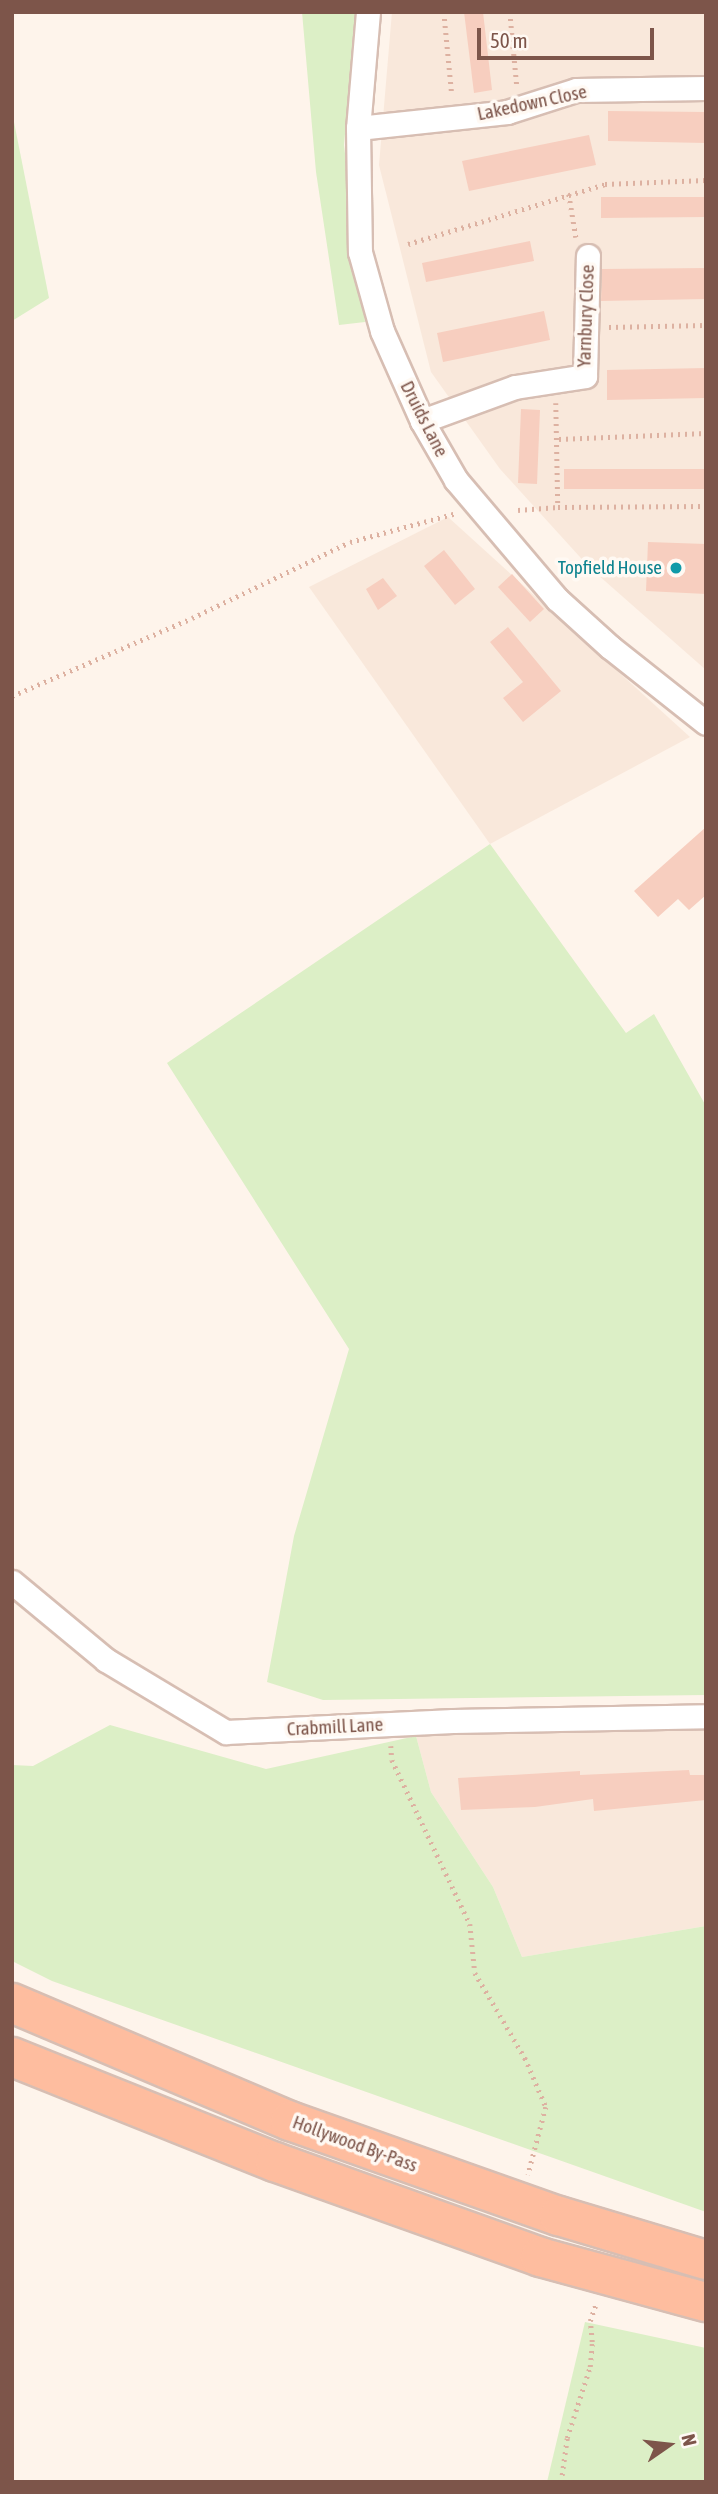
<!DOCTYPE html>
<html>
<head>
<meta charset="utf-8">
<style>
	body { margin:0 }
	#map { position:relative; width:718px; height:2494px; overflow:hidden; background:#fef4eb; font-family:"Asap Condensed",sans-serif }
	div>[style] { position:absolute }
	.residential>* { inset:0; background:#f9e8db }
	.green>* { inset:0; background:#dcefc6 }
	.building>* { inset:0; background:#f7cebf }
	.path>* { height:4.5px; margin-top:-2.25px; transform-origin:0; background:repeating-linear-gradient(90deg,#ddb1a1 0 2px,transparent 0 7px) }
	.roads { filter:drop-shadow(2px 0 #d7beb3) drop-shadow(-2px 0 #d7beb3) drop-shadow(0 2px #d7beb3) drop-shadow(0 -2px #d7beb3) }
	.minor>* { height:23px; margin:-11.5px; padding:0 11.5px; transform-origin:11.5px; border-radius:11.5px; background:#fff }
	.trunk>* { height:38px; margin:-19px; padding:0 19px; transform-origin:19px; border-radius:19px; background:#febd9f }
	.dots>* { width:19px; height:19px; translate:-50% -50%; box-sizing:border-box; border:4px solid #fff9f3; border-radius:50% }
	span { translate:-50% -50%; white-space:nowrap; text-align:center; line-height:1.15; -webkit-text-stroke:7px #fff9f3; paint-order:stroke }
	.street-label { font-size:19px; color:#7d554a }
	.culture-label { font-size:19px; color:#0d838f }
	.right { translate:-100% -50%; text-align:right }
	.frame { position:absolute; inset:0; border:14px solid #7d554a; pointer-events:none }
	.north { position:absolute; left:634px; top:2410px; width:70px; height:70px; -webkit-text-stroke:5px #fff9f3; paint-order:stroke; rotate:76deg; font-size:19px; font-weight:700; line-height:28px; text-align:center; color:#7d554a }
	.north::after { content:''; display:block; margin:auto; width:24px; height:32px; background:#7d554a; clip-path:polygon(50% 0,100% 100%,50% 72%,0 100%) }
	.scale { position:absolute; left:477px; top:28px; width:177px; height:32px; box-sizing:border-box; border:4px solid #7d554a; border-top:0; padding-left:9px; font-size:21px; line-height:24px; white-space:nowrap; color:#7d554a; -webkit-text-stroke:5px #fff9f3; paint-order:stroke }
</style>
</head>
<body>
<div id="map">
	<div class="residential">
		<div style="clip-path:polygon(392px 12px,706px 12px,706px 670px,589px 567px,500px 469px,431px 372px,379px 165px)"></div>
		<div style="clip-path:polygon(448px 517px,690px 737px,490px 844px,309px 587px)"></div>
		<div style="clip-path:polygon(706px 1725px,706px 1926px,522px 1957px,493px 1887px,431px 1792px,416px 1736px)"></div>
	</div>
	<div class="green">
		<div style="clip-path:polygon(302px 12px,356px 12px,344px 145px,365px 322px,339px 325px,316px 172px)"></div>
		<div style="clip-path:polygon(12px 112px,49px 298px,12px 321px)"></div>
		<div style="clip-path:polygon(490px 844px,626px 1033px,654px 1014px,706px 1106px,706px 1695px,323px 1700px,267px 1682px,294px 1536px,349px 1349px,167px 1063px)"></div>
		<div style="clip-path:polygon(110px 1725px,266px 1769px,416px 1736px,431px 1792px,493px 1887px,522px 1957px,706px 1926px,706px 2212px,52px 1981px,12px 1961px,12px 1765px,33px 1766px)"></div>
		<div style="clip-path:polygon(585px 2322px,706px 2348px,706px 2482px,547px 2482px)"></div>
	</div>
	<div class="building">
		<div style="clip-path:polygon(464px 12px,483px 12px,492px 90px,474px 93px)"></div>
		<div style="clip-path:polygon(608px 111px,706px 112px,706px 143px,608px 141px)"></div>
		<div style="clip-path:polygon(589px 135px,596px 165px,469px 191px,462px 161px)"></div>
		<div style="clip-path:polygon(601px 197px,706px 197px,706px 217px,601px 218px)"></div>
		<div style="clip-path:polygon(530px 241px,534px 261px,426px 282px,422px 263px)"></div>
		<div style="clip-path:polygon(706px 268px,706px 299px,601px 301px,602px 269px)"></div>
		<div style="clip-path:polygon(544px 311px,550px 340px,443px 362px,437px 333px)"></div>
		<div style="clip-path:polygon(706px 368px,706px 398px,607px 400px,607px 370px)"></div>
		<div style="clip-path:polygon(521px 409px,540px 410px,537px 484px,518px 483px)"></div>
		<div style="clip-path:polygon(564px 469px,706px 469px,706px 489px,564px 489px)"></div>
		<div style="clip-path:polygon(648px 542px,706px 544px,706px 594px,646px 591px)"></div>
		<div style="clip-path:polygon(444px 550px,475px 589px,455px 605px,424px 566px)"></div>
		<div style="clip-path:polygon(512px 574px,544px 609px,530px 622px,498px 587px)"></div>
		<div style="clip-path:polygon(383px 578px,397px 596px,378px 610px,366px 589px)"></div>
		<div style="clip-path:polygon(508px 627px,561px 691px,523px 722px,503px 698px,523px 682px,490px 642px)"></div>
		<div style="clip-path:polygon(706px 827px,706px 895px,689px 910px,678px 899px,658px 917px,634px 891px)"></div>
		<div style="clip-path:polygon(689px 1770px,690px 1775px,706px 1775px,706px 1800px,594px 1811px,593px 1799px,535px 1807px,461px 1810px,458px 1778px,580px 1771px,580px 1775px)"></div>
	</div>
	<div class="path">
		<div style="left:444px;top:12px;width:83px;rotate:84.5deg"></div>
		<div style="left:510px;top:12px;width:74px;rotate:84.6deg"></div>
		<div style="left:569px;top:194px;width:44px;rotate:80.8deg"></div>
		<div style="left:408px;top:244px;width:206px;rotate:-16.9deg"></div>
		<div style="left:605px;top:184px;width:101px;rotate:-2.3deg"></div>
		<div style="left:609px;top:327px;width:97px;rotate:-1.2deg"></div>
		<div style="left:556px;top:403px;width:104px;rotate:88.9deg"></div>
		<div style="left:559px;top:439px;width:147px;rotate:-2.3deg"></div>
		<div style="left:518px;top:510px;width:40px;rotate:-4.3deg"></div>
		<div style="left:558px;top:507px;width:148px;rotate:-0.4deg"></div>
		<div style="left:12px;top:696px;width:196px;rotate:-23.4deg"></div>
		<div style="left:192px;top:618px;width:175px;rotate:-25.7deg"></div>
		<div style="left:350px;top:542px;width:111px;rotate:-15.2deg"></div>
		<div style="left:391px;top:1746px;width:14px;rotate:86deg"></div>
		<div style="left:392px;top:1760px;width:182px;rotate:64.6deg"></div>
		<div style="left:470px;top:1924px;width:49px;rotate:84.2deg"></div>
		<div style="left:475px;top:1973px;width:99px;rotate:59.5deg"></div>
		<div style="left:525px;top:2058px;width:53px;rotate:66.8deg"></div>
		<div style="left:546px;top:2107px;width:70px;rotate:104.8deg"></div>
		<div style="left:561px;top:2482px;width:44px;rotate:-82.2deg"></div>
		<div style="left:567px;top:2438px;width:75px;rotate:-72.1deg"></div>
		<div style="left:590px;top:2367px;width:25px;rotate:-85deg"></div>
		<div style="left:592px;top:2342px;width:21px;rotate:-95deg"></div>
		<div style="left:590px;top:2321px;width:18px;rotate:-71deg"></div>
	</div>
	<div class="roads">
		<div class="minor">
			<div style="left:368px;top:12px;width:116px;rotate:94.9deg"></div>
			<div style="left:358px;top:128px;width:124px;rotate:89.1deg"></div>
			<div style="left:360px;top:252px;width:82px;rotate:74.4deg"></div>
			<div style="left:382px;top:331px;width:98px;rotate:66deg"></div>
			<div style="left:422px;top:421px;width:68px;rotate:60deg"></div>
			<div style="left:456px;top:480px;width:156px;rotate:49.7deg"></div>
			<div style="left:557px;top:599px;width:72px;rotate:42.2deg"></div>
			<div style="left:610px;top:647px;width:122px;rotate:38.4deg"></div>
			<div style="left:358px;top:128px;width:150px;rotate:-6.1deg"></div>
			<div style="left:507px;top:112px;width:72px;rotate:-17.7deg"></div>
			<div style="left:576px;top:90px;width:130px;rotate:-0.9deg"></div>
			<div style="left:422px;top:421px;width:99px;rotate:-20.1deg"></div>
			<div style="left:515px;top:387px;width:71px;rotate:-8.9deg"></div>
			<div style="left:585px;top:376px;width:120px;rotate:-88.6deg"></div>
			<div style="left:12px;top:1582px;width:122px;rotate:39.7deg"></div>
			<div style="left:106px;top:1660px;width:140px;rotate:31deg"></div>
			<div style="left:226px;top:1732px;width:227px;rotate:-2.8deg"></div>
			<div style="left:453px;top:1721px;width:253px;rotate:-1.1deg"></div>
		</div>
		<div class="trunk">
			<div style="left:12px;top:2003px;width:302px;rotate:23deg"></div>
			<div style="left:290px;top:2121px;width:285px;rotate:19.5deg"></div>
			<div style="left:559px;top:2216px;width:153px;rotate:16.7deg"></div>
			<div style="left:12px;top:2057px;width:283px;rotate:21.8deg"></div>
			<div style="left:275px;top:2162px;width:282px;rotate:19.7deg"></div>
			<div style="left:540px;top:2257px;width:172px;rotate:15.2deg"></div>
		</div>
	</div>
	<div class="dots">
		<div style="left:676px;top:568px;background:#0f9aa8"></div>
	</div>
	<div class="street-label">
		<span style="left:532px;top:103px;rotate:-12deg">Lakedown Close</span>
		<span style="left:586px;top:316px;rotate:-88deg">Yarnbury Close</span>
		<span style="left:424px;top:419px;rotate:63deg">Druids Lane</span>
		<span style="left:335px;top:1727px;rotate:-3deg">Crabmill Lane</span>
		<span style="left:355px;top:2144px;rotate:20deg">Hollywood By-Pass</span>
	</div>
	<div class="culture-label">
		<span class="right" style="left:662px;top:568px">Topfield House</span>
	</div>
	<div class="frame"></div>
	<div class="north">N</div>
	<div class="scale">50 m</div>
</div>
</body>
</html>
